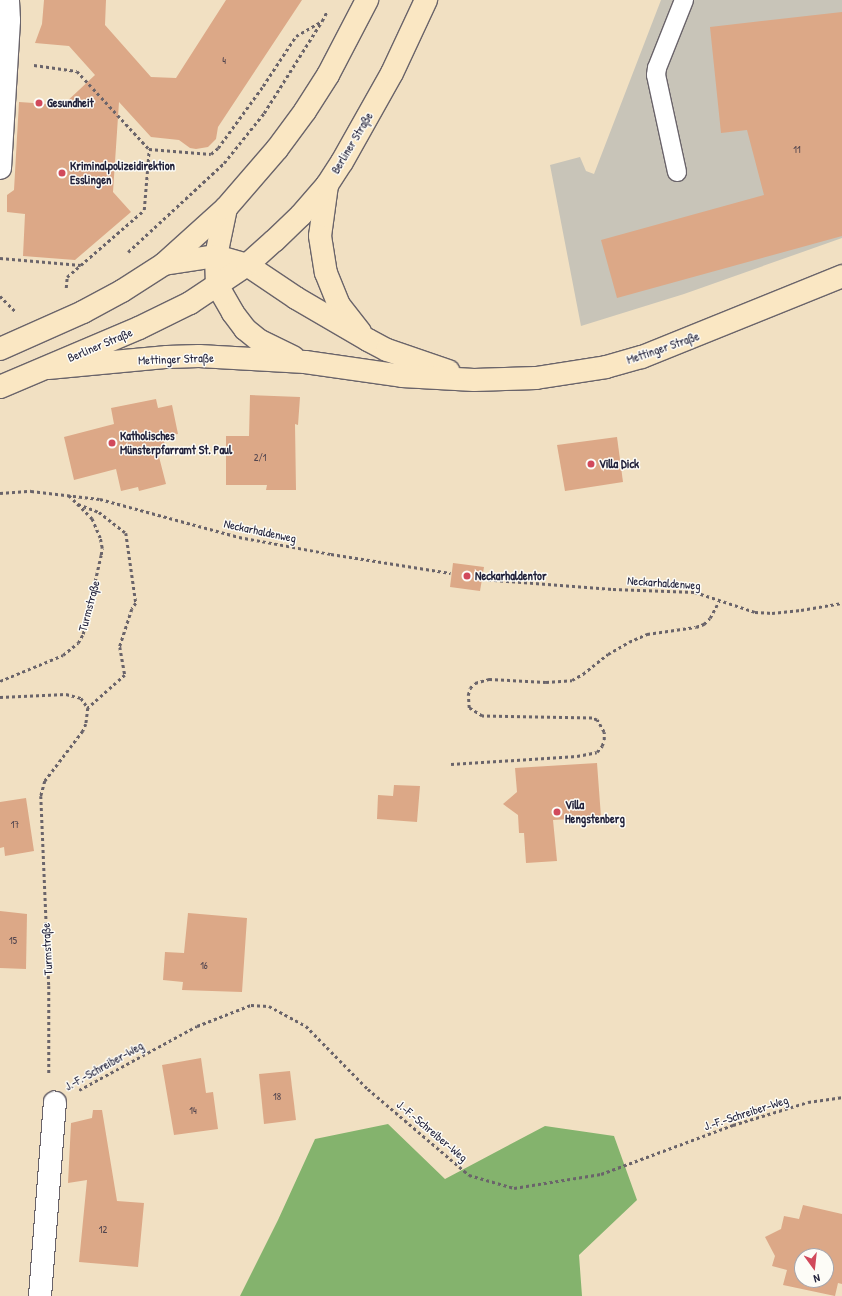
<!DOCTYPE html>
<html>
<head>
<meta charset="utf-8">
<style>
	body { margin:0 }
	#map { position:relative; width:842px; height:1296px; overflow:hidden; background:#f1e0c2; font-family:"Patrick Hand",sans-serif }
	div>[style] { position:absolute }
	.industrial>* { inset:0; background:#c8c4b8 }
	.forest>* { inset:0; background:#84b36d }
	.building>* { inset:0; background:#dca887 }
	.path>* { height:2.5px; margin-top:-1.25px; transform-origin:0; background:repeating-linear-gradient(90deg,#6a646a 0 3px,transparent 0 6px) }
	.roads { filter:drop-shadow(1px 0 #6a646a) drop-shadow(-1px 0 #6a646a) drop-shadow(0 1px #6a646a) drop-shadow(0 -1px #6a646a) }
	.service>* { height:18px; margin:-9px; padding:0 9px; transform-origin:9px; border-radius:9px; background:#fff }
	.pedestrian>* { height:22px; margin:-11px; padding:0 11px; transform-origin:11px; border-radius:11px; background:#fff }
	.minor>* { height:22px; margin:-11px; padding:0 11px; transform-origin:11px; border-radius:11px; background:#fff }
	.secondary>* { height:22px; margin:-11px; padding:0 11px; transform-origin:11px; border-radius:11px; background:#fae7c3 }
	.dots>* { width:11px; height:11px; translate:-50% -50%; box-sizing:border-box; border:2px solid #fdfcf7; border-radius:50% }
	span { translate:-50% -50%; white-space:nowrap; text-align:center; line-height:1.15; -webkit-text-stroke:3px #fdfcf7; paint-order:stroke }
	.number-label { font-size:10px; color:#50444e }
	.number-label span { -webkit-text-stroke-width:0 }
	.poi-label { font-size:12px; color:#22223b; font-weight:700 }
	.left { translate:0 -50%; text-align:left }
	.street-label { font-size:12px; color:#22223b }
	.north { position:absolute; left:794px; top:1248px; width:40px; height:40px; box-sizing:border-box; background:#fdfcf7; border:1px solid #a5a5ac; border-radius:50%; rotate:165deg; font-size:11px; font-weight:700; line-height:16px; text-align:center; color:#22223b }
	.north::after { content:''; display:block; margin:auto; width:14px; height:18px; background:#d1495b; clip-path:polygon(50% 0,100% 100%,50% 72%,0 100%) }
</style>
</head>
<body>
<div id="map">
	<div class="industrial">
		<div style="clip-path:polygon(661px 0,842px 0,842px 238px,684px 294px,581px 326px,550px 165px,580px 157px,586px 171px,594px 174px)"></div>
	</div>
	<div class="forest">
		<div style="clip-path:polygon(388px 1124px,445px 1179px,545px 1126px,614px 1136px,637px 1200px,579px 1255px,582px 1296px,240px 1296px,278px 1220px,315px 1139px)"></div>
	</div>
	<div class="building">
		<div style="clip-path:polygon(44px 0,106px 0,105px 25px,151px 77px,176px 78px,226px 0,302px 0,218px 127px,216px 139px,208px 147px,196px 149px,190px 148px,179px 140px,151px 137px,119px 102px,113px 192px,131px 212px,75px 260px,23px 256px,25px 214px,7px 212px,7px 195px,14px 190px,19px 102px,63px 105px,95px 75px,69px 46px,35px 43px,42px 24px)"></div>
		<div style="clip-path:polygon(842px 12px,842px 236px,617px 298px,601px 240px,764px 195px,747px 130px,721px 133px,710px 27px)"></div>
		<div style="clip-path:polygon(250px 395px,300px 397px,298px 425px,295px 424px,296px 490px,266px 490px,267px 485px,226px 485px,226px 436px,249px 436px)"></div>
		<div style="clip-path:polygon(156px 399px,158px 408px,172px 405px,178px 434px,163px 436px,165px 446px,157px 449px,166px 484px,139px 491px,138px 487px,121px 491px,116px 469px,74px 480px,64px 437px,114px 424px,111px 408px)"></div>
		<div style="clip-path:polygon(617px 437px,623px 482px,565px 491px,557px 445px)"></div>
		<div style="clip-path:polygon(453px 563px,484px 567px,480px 591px,450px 587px)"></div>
		<div style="clip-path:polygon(597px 763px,601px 817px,553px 820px,557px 861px,526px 863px,524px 833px,519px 833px,518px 815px,503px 804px,517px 792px,515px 768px)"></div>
		<div style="clip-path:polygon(394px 785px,420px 786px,417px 822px,377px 819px,378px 795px,393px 796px)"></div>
		<div style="clip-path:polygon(26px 798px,34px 851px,5px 856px,4px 847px,0 848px,0 802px)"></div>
		<div style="clip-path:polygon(0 911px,27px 914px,26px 969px,0 968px)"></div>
		<div style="clip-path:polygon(188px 913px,247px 918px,242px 992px,182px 990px,183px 982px,163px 980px,165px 952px,184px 953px)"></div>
		<div style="clip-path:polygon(201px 1058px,206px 1093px,213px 1092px,218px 1129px,174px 1135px,162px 1065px)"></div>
		<div style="clip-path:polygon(290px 1071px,296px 1120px,264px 1124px,259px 1074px)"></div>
		<div style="clip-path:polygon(93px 1110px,102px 1110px,117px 1201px,144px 1203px,138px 1267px,79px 1262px,87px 1180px,68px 1183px,71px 1123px,92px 1118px)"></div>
		<div style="clip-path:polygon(evenodd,803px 1205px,842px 1214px,842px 1284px,838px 1283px,835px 1296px,783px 1285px,787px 1270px,772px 1266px,775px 1256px,765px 1237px,781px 1229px,784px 1216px,799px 1219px,803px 1205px,802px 1256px,826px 1256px,826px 1280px,802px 1280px,802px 1256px)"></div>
	</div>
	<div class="path">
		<div style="left:34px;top:65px;width:43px;rotate:7.9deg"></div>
		<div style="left:77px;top:71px;width:106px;rotate:47.3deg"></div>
		<div style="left:128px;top:252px;width:131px;rotate:-42.8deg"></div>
		<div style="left:224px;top:163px;width:64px;rotate:-51.3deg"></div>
		<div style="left:264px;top:113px;width:109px;rotate:-57.8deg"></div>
		<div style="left:0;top:258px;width:81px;rotate:4.9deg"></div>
		<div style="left:66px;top:288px;width:11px;rotate:-85deg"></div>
		<div style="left:67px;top:277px;width:102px;rotate:-41deg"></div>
		<div style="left:144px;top:210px;width:61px;rotate:-85.3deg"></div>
		<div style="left:149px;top:149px;width:62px;rotate:4.6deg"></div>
		<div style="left:211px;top:154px;width:9px;rotate:-41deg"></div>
		<div style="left:218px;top:148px;width:77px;rotate:-54deg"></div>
		<div style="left:263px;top:86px;width:60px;rotate:-56.6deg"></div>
		<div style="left:296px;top:36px;width:30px;rotate:-30deg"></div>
		<div style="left:322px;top:21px;width:11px;rotate:-63deg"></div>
		<div style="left:0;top:296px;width:21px;rotate:45deg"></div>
		<div style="left:0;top:493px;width:31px;rotate:-4deg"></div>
		<div style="left:31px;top:491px;width:69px;rotate:6.6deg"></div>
		<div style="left:100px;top:499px;width:144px;rotate:15.3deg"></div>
		<div style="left:239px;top:537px;width:94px;rotate:10.5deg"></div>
		<div style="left:331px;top:554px;width:121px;rotate:9deg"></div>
		<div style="left:78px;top:504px;width:22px;rotate:21deg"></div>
		<div style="left:99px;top:512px;width:34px;rotate:38deg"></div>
		<div style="left:126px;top:533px;width:71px;rotate:81.9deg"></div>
		<div style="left:136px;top:603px;width:7px;rotate:124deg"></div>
		<div style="left:132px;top:609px;width:40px;rotate:108deg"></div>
		<div style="left:120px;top:647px;width:28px;rotate:80deg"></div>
		<div style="left:125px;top:675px;width:50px;rotate:138.3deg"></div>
		<div style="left:482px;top:579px;width:131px;rotate:4.4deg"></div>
		<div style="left:613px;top:589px;width:82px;rotate:2.1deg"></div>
		<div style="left:695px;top:592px;width:63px;rotate:18.4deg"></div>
		<div style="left:755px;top:612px;width:17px;rotate:3deg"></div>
		<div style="left:772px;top:613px;width:29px;rotate:-6deg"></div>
		<div style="left:801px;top:610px;width:42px;rotate:-9.7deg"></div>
		<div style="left:0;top:681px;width:68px;rotate:-22.4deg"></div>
		<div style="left:63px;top:655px;width:19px;rotate:-39deg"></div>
		<div style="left:78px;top:643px;width:10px;rotate:-61deg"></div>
		<div style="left:83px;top:634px;width:81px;rotate:-77.2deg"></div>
		<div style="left:101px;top:555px;width:7px;rotate:-82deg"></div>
		<div style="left:102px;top:548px;width:10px;rotate:-101deg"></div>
		<div style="left:100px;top:538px;width:21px;rotate:-113deg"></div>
		<div style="left:92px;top:519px;width:35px;rotate:-135deg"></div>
		<div style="left:0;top:697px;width:66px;rotate:-2.6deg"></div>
		<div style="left:66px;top:694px;width:16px;rotate:15deg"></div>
		<div style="left:81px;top:698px;width:12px;rotate:55deg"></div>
		<div style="left:88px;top:708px;width:16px;rotate:97deg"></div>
		<div style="left:86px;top:724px;width:8px;rotate:113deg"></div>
		<div style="left:83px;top:731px;width:63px;rotate:127.2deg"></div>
		<div style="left:45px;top:781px;width:16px;rotate:105deg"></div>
		<div style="left:41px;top:796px;width:190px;rotate:87.6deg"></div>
		<div style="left:49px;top:986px;width:89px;rotate:90deg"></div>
		<div style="left:451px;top:764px;width:126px;rotate:-3.6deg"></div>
		<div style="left:577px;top:756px;width:20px;rotate:-11deg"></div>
		<div style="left:597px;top:752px;width:8px;rotate:-50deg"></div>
		<div style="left:602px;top:746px;width:6px;rotate:-72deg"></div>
		<div style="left:604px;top:740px;width:8px;rotate:-90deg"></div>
		<div style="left:604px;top:732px;width:14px;rotate:-120deg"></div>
		<div style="left:597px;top:720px;width:5px;rotate:-158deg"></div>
		<div style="left:592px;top:718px;width:110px;rotate:-179deg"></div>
		<div style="left:482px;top:716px;width:15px;rotate:-148deg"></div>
		<div style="left:469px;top:708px;width:13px;rotate:-94deg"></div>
		<div style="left:468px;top:695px;width:7px;rotate:-74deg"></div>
		<div style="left:470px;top:688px;width:7px;rotate:-45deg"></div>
		<div style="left:475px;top:683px;width:15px;rotate:-16deg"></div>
		<div style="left:489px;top:679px;width:57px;rotate:3deg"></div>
		<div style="left:546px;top:682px;width:26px;rotate:-4deg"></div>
		<div style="left:572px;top:680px;width:13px;rotate:-29deg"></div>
		<div style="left:583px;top:674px;width:32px;rotate:-39deg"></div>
		<div style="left:608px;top:654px;width:24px;rotate:-30deg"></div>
		<div style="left:629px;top:642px;width:20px;rotate:-24deg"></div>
		<div style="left:647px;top:634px;width:49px;rotate:-8.1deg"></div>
		<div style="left:696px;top:627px;width:9px;rotate:-21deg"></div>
		<div style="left:704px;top:624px;width:8px;rotate:-45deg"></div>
		<div style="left:710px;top:618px;width:19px;rotate:-62deg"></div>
		<div style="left:79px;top:1090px;width:134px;rotate:-28.5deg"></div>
		<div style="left:197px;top:1026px;width:58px;rotate:-21.3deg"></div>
		<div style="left:251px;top:1005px;width:18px;rotate:3deg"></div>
		<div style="left:269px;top:1006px;width:42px;rotate:28.4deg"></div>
		<div style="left:306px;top:1026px;width:88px;rotate:45.5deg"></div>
		<div style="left:368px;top:1089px;width:133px;rotate:40.4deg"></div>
		<div style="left:469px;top:1175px;width:47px;rotate:16.1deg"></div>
		<div style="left:514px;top:1188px;width:88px;rotate:-9.1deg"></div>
		<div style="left:601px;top:1174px;width:141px;rotate:-20.4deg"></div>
		<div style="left:733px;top:1125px;width:78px;rotate:-17deg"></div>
		<div style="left:808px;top:1102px;width:34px;rotate:-8deg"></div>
	</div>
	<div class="roads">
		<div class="service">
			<div style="left:677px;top:172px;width:99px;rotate:-102.2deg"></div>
			<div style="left:656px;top:75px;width:7px;rotate:-82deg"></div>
			<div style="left:657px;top:68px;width:73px;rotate:-68.3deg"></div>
		</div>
		<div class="pedestrian">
			<div style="left:0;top:168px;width:148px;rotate:-86.5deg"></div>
			<div style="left:9px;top:20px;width:20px;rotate:-93deg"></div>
		</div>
		<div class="minor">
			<div style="left:40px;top:1296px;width:194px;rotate:-85.6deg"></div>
		</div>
		<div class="secondary">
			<div style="left:327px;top:185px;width:51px;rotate:97.8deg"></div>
			<div style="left:320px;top:236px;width:37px;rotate:81deg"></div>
			<div style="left:326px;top:273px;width:35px;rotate:68deg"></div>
			<div style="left:339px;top:305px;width:34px;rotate:52deg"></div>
			<div style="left:226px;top:208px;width:49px;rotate:101.8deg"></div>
			<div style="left:216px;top:256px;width:29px;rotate:88deg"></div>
			<div style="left:217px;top:285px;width:32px;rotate:60deg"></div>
			<div style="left:233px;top:313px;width:20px;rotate:53deg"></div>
			<div style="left:245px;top:329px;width:19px;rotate:39deg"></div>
			<div style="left:260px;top:341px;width:37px;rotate:26deg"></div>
			<div style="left:164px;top:264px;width:53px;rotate:-8.7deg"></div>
			<div style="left:216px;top:256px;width:32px;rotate:16deg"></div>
			<div style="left:247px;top:265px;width:59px;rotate:34deg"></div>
			<div style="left:296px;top:298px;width:83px;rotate:30.3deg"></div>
			<div style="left:368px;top:340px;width:21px;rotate:28deg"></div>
			<div style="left:387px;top:350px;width:65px;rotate:19deg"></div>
			<div style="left:0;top:349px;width:91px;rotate:-24deg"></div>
			<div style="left:83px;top:312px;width:44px;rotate:-28.3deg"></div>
			<div style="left:122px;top:291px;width:50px;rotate:-32.7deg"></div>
			<div style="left:164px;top:264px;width:84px;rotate:-42.1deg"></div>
			<div style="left:226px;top:208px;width:78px;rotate:-49.2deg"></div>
			<div style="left:277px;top:149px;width:47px;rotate:-53.6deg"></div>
			<div style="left:305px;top:111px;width:43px;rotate:-57.4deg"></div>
			<div style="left:328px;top:75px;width:85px;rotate:-62.5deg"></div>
			<div style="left:48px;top:368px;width:120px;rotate:-5.3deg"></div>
			<div style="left:167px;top:357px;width:32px;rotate:-2deg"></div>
			<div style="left:199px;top:356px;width:106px;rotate:3.2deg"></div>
			<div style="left:305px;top:362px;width:98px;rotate:8.2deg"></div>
			<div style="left:402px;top:376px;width:72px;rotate:3.2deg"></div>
			<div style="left:474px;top:380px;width:62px;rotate:-1.8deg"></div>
			<div style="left:536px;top:378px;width:71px;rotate:-8.9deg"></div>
			<div style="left:606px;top:367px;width:37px;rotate:-16deg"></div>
			<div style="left:642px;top:357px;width:216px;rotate:-22deg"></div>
			<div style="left:0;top:387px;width:151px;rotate:-23deg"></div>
			<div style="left:139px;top:328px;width:57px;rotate:-26.1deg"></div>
			<div style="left:190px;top:303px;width:69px;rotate:-33.7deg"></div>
			<div style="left:247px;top:265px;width:36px;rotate:-42deg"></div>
			<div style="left:274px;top:241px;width:37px;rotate:-44deg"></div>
			<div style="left:301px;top:215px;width:40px;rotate:-49deg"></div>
			<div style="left:327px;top:185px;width:27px;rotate:-57deg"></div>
			<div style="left:342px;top:162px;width:102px;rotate:-60.7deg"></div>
			<div style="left:392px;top:73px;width:81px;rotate:-65deg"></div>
		</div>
	</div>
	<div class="dots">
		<div style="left:39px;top:103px;background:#d1495b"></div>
		<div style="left:62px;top:173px;background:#d1495b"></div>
		<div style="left:112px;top:443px;background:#d1495b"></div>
		<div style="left:591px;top:464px;background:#d1495b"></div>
		<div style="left:467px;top:576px;background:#d1495b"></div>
		<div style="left:557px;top:812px;background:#d1495b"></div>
	</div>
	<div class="number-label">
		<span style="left:224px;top:61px">4</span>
		<span style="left:797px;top:150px">11</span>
		<span style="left:260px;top:458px">2/1</span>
		<span style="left:15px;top:825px">17</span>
		<span style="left:13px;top:941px">15</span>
		<span style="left:204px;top:966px">16</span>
		<span style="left:277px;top:1097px">18</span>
		<span style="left:193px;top:1111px">14</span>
		<span style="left:103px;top:1230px">12</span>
	</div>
	<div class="poi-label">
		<span class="left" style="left:47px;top:103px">Gesundheit</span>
		<span class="left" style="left:70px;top:173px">Kriminalpolizeidirektion<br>Esslingen</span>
		<span class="left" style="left:120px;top:443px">Katholisches<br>Münsterpfarramt St. Paul</span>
		<span class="left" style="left:599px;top:464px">Villa Dick</span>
		<span class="left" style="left:475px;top:576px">Neckarhaldentor</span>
		<span class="left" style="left:565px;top:812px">Villa<br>Hengstenberg</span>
	</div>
	<div class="street-label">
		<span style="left:352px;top:143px;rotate:-59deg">Berliner Straße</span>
		<span style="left:100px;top:345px;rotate:-23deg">Berliner Straße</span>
		<span style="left:663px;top:348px;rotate:-19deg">Mettinger Straße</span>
		<span style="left:176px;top:359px;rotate:-2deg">Mettinger Straße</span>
		<span style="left:260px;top:531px;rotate:12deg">Neckarhaldenweg</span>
		<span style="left:664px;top:583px;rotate:4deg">Neckarhaldenweg</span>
		<span style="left:89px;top:606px;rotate:-75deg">Turmstraße</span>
		<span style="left:47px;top:949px;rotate:-93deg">Turmstraße</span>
		<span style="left:104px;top:1066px;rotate:-29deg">J.-F.-Schreiber-Weg</span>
		<span style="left:746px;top:1113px;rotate:-18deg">J.-F.-Schreiber-Weg</span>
		<span style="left:432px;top:1131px;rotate:40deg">J.-F.-Schreiber-Weg</span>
	</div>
	<div class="north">N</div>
</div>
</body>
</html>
